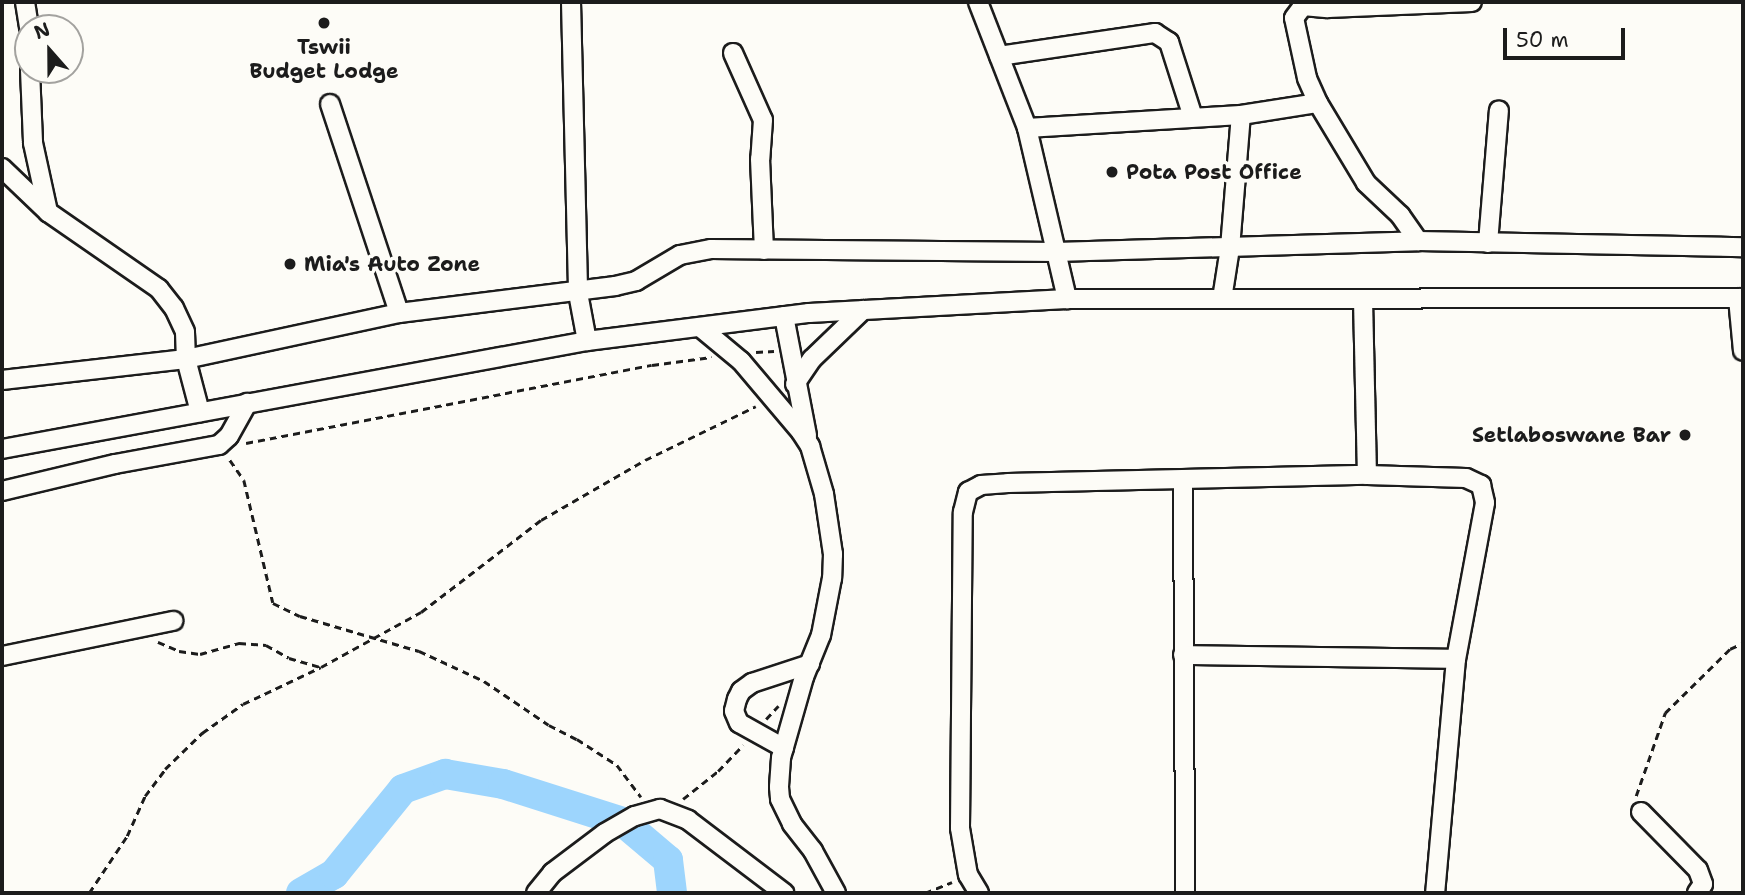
<!DOCTYPE html>
<html>
<head>
<meta charset="utf-8">
<style>
	body { margin:0 }
	#map { position:relative; width:1745px; height:895px; overflow:hidden; background:#fdfcf7; font-family:"Shantell Sans",sans-serif }
	div>[style] { position:absolute }
	.river>* { height:30px; margin:-15px; padding:0 15px; transform-origin:15px; border-radius:15px; background:#9dd5fd }
	.path>* { height:2.5px; margin-top:-1.25px; transform-origin:0; background:repeating-linear-gradient(90deg,#1c1c1c 0 7px,transparent 0 12px) }
	.roads { filter:drop-shadow(2px 0 #1c1c1c) drop-shadow(-2px 0 #1c1c1c) drop-shadow(0 2px #1c1c1c) drop-shadow(0 -2px #1c1c1c) }
	.minor>* { height:18px; margin:-9px; padding:0 9px; transform-origin:9px; border-radius:9px; background:#fdfcf7 }
	.dots>* { width:19px; height:19px; translate:-50% -50%; box-sizing:border-box; border:4px solid #fdfcf7; border-radius:50% }
	span { translate:-50% -50%; white-space:nowrap; text-align:center; line-height:1.15; -webkit-text-stroke:7px #fdfcf7; paint-order:stroke }
	.poi-label { font-size:21px; color:#1c1c1c; font-weight:700 }
	.left { translate:0 -50%; text-align:left }
	.right { translate:-100% -50%; text-align:right }
	.frame { position:absolute; inset:0; border:4px solid #1c1c1c; pointer-events:none }
	.north { position:absolute; left:14px; top:14px; width:70px; height:70px; box-sizing:border-box; background:#fdfcf7; border:2px solid #a3a29f; border-radius:50%; rotate:339deg; font-size:19px; font-weight:700; line-height:28px; text-align:center; color:#1c1c1c }
	.north::after { content:''; display:block; margin:auto; width:24px; height:32px; background:#1c1c1c; clip-path:polygon(50% 0,100% 100%,50% 72%,0 100%) }
	.scale { position:absolute; left:1503px; top:28px; width:122px; height:32px; box-sizing:border-box; border:4px solid #1c1c1c; border-top:0; padding-left:9px; font-size:21px; line-height:24px; white-space:nowrap; color:#1c1c1c; -webkit-text-stroke:5px #fdfcf7; paint-order:stroke }
</style>
</head>
<body>
<div id="map">
	<div class="river">
		<div style="left:301px;top:893px;width:38px;rotate:-30deg"></div>
		<div style="left:334px;top:874px;width:109px;rotate:-50.9deg"></div>
		<div style="left:403px;top:789px;width:45px;rotate:-19.7deg"></div>
		<div style="left:445px;top:774px;width:59px;rotate:9.8deg"></div>
		<div style="left:503px;top:784px;width:126px;rotate:17.6deg"></div>
		<div style="left:623px;top:822px;width:59px;rotate:40.2deg"></div>
		<div style="left:668px;top:860px;width:33px;rotate:83deg"></div>
	</div>
	<div class="path">
		<div style="left:756px;top:352px;width:18px;rotate:-3deg"></div>
		<div style="left:246px;top:443px;width:413px;rotate:-10.9deg"></div>
		<div style="left:652px;top:365px;width:60px;rotate:-7.7deg"></div>
		<div style="left:230px;top:460px;width:24px;rotate:55deg"></div>
		<div style="left:244px;top:480px;width:126px;rotate:76.7deg"></div>
		<div style="left:273px;top:603px;width:30px;rotate:26deg"></div>
		<div style="left:300px;top:616px;width:124px;rotate:16.4deg"></div>
		<div style="left:419px;top:651px;width:72px;rotate:24.8deg"></div>
		<div style="left:484px;top:681px;width:78px;rotate:34.1deg"></div>
		<div style="left:549px;top:725px;width:31px;rotate:27deg"></div>
		<div style="left:577px;top:739px;width:48px;rotate:33deg"></div>
		<div style="left:617px;top:765px;width:40px;rotate:53deg"></div>
		<div style="left:158px;top:642px;width:23px;rotate:23deg"></div>
		<div style="left:179px;top:651px;width:21px;rotate:8deg"></div>
		<div style="left:200px;top:654px;width:41px;rotate:-15.8deg"></div>
		<div style="left:239px;top:643px;width:27px;rotate:4deg"></div>
		<div style="left:266px;top:645px;width:26px;rotate:29deg"></div>
		<div style="left:289px;top:658px;width:33px;rotate:16deg"></div>
		<div style="left:766px;top:719px;width:18px;rotate:-47deg"></div>
		<div style="left:1636px;top:796px;width:88px;rotate:-70.7deg"></div>
		<div style="left:1665px;top:713px;width:91px;rotate:-44.6deg"></div>
		<div style="left:1730px;top:649px;width:14px;rotate:-25deg"></div>
		<div style="left:683px;top:799px;width:45px;rotate:-38.7deg"></div>
		<div style="left:718px;top:771px;width:36px;rotate:-46deg"></div>
		<div style="left:89px;top:893px;width:69px;rotate:-56.3deg"></div>
		<div style="left:127px;top:836px;width:44px;rotate:-65.8deg"></div>
		<div style="left:145px;top:796px;width:34px;rotate:-53deg"></div>
		<div style="left:165px;top:769px;width:52px;rotate:-44.2deg"></div>
		<div style="left:202px;top:733px;width:50px;rotate:-35.3deg"></div>
		<div style="left:243px;top:704px;width:86px;rotate:-25.4deg"></div>
		<div style="left:321px;top:667px;width:114px;rotate:-28.8deg"></div>
		<div style="left:421px;top:612px;width:151px;rotate:-37.5deg"></div>
		<div style="left:541px;top:520px;width:120px;rotate:-30deg"></div>
		<div style="left:645px;top:460px;width:123px;rotate:-25.9deg"></div>
		<div style="left:925px;top:893px;width:29px;rotate:-22deg"></div>
	</div>
	<div class="roads">
		<div class="minor">
			<div style="left:25px;top:2px;width:26px;rotate:81deg"></div>
			<div style="left:571px;top:2px;width:291px;rotate:88.6deg"></div>
			<div style="left:578px;top:293px;width:49px;rotate:79.4deg"></div>
			<div style="left:978px;top:2px;width:135px;rotate:68.7deg"></div>
			<div style="left:1027px;top:128px;width:176px;rotate:76.8deg"></div>
			<div style="left:733px;top:53px;width:73px;rotate:65.9deg"></div>
			<div style="left:763px;top:120px;width:39px;rotate:94deg"></div>
			<div style="left:760px;top:159px;width:91px;rotate:87.5deg"></div>
			<div style="left:999px;top:56px;width:158px;rotate:-8.4deg"></div>
			<div style="left:1155px;top:33px;width:17px;rotate:33deg"></div>
			<div style="left:1169px;top:42px;width:79px;rotate:72.3deg"></div>
			<div style="left:30px;top:70px;width:73px;rotate:87.6deg"></div>
			<div style="left:33px;top:143px;width:71px;rotate:77.7deg"></div>
			<div style="left:1318px;top:103px;width:93px;rotate:59deg"></div>
			<div style="left:1366px;top:183px;width:47px;rotate:43.3deg"></div>
			<div style="left:1400px;top:215px;width:32px;rotate:55deg"></div>
			<div style="left:330px;top:104px;width:220px;rotate:71.7deg"></div>
			<div style="left:1027px;top:128px;width:214px;rotate:-3.5deg"></div>
			<div style="left:1241px;top:115px;width:78px;rotate:-8.9deg"></div>
			<div style="left:1318px;top:103px;width:27px;rotate:-114deg"></div>
			<div style="left:1307px;top:78px;width:61px;rotate:-102.2deg"></div>
			<div style="left:1294px;top:18px;width:15px;rotate:-53deg"></div>
			<div style="left:1303px;top:6px;width:25px;rotate:5deg"></div>
			<div style="left:1328px;top:8px;width:144px;rotate:-2.4deg"></div>
			<div style="left:2px;top:168px;width:64px;rotate:43.7deg"></div>
			<div style="left:48px;top:212px;width:135px;rotate:34.7deg"></div>
			<div style="left:159px;top:289px;width:24px;rotate:52deg"></div>
			<div style="left:174px;top:308px;width:26px;rotate:65deg"></div>
			<div style="left:185px;top:332px;width:27px;rotate:88deg"></div>
			<div style="left:186px;top:359px;width:55px;rotate:75.2deg"></div>
			<div style="left:1488px;top:243px;width:133px;rotate:-85.3deg"></div>
			<div style="left:1738px;top:298px;width:53px;rotate:84.6deg"></div>
			<div style="left:1222px;top:299px;width:52px;rotate:-81.1deg"></div>
			<div style="left:1230px;top:248px;width:133px;rotate:-85.3deg"></div>
			<div style="left:1363px;top:300px;width:175px;rotate:88.7deg"></div>
			<div style="left:784px;top:316px;width:122px;rotate:79.1deg"></div>
			<div style="left:700px;top:327px;width:53px;rotate:39.7deg"></div>
			<div style="left:741px;top:361px;width:93px;rotate:49.8deg"></div>
			<div style="left:801px;top:432px;width:17px;rotate:57deg"></div>
			<div style="left:810px;top:446px;width:50px;rotate:73.7deg"></div>
			<div style="left:824px;top:494px;width:61px;rotate:81.5deg"></div>
			<div style="left:833px;top:554px;width:24px;rotate:92deg"></div>
			<div style="left:832px;top:578px;width:58px;rotate:100.9deg"></div>
			<div style="left:821px;top:635px;width:45px;rotate:112deg"></div>
			<div style="left:804px;top:677px;width:84px;rotate:105.9deg"></div>
			<div style="left:781px;top:758px;width:29px;rotate:94deg"></div>
			<div style="left:779px;top:787px;width:12px;rotate:85deg"></div>
			<div style="left:780px;top:799px;width:28px;rotate:64deg"></div>
			<div style="left:792px;top:824px;width:34px;rotate:52deg"></div>
			<div style="left:813px;top:851px;width:48px;rotate:61.3deg"></div>
			<div style="left:2px;top:380px;width:185px;rotate:-6.5deg"></div>
			<div style="left:186px;top:359px;width:218px;rotate:-12.2deg"></div>
			<div style="left:399px;top:313px;width:218px;rotate:-7.1deg"></div>
			<div style="left:615px;top:286px;width:22px;rotate:-13deg"></div>
			<div style="left:636px;top:281px;width:51px;rotate:-30.6deg"></div>
			<div style="left:680px;top:255px;width:32px;rotate:-11deg"></div>
			<div style="left:711px;top:249px;width:345px;rotate:0.5deg"></div>
			<div style="left:1056px;top:252px;width:362px;rotate:-1.7deg"></div>
			<div style="left:1418px;top:241px;width:325px;rotate:1.1deg"></div>
			<div style="left:795px;top:384px;width:30px;rotate:-56deg"></div>
			<div style="left:812px;top:359px;width:71px;rotate:-43.9deg"></div>
			<div style="left:2px;top:449px;width:595px;rotate:-10.46deg"></div>
			<div style="left:587px;top:341px;width:224px;rotate:-7.2deg"></div>
			<div style="left:809px;top:313px;width:258px;rotate:-3.1deg"></div>
			<div style="left:1067px;top:299px;width:676px;rotate:-0.08deg"></div>
			<div style="left:1183px;top:481px;width:412px;rotate:89.7deg"></div>
			<div style="left:2px;top:491px;width:116px;rotate:-13.4deg"></div>
			<div style="left:115px;top:464px;width:106px;rotate:-10.4deg"></div>
			<div style="left:219px;top:445px;width:13px;rotate:-42deg"></div>
			<div style="left:229px;top:436px;width:38px;rotate:-61deg"></div>
			<div style="left:1183px;top:655px;width:273px;rotate:0.8deg"></div>
			<div style="left:2px;top:656px;width:175px;rotate:-11.6deg"></div>
			<div style="left:784px;top:748px;width:51px;rotate:-150.9deg"></div>
			<div style="left:739px;top:723px;width:13px;rotate:-113deg"></div>
			<div style="left:734px;top:711px;width:12px;rotate:-76deg"></div>
			<div style="left:737px;top:699px;width:9px;rotate:-63deg"></div>
			<div style="left:741px;top:691px;width:14px;rotate:-36deg"></div>
			<div style="left:752px;top:683px;width:61px;rotate:-18.1deg"></div>
			<div style="left:1641px;top:812px;width:81px;rotate:45.5deg"></div>
			<div style="left:1698px;top:870px;width:15px;rotate:70deg"></div>
			<div style="left:1703px;top:884px;width:11px;rotate:124deg"></div>
			<div style="left:536px;top:893px;width:26px;rotate:-51deg"></div>
			<div style="left:552px;top:873px;width:66px;rotate:-37deg"></div>
			<div style="left:605px;top:833px;width:34px;rotate:-30deg"></div>
			<div style="left:635px;top:816px;width:26px;rotate:-16deg"></div>
			<div style="left:660px;top:809px;width:30px;rotate:21deg"></div>
			<div style="left:688px;top:820px;width:121px;rotate:37.2deg"></div>
			<div style="left:979px;top:893px;width:21px;rotate:-121deg"></div>
			<div style="left:968px;top:875px;width:48px;rotate:-99.7deg"></div>
			<div style="left:960px;top:828px;width:316px;rotate:-89.5deg"></div>
			<div style="left:963px;top:512px;width:21px;rotate:-76deg"></div>
			<div style="left:968px;top:492px;width:15px;rotate:-28deg"></div>
			<div style="left:981px;top:485px;width:27px;rotate:-4deg"></div>
			<div style="left:1008px;top:483px;width:359px;rotate:-1.3deg"></div>
			<div style="left:1367px;top:475px;width:99px;rotate:1.7deg"></div>
			<div style="left:1466px;top:478px;width:17px;rotate:25deg"></div>
			<div style="left:1481px;top:485px;width:18px;rotate:77deg"></div>
			<div style="left:1485px;top:503px;width:159px;rotate:100.5deg"></div>
			<div style="left:1456px;top:659px;width:235px;rotate:95.1deg"></div>
		</div>
	</div>
	<div class="dots">
		<div style="left:324px;top:23px;background:#1c1c1c"></div>
		<div style="left:1112px;top:172px;background:#1c1c1c"></div>
		<div style="left:290px;top:264px;background:#1c1c1c"></div>
		<div style="left:1685px;top:435px;background:#1c1c1c"></div>
	</div>
	<div class="poi-label">
		<span style="left:324px;top:59px">Tswii<br>Budget Lodge</span>
		<span class="left" style="left:1126px;top:172px">Pota Post Office</span>
		<span class="left" style="left:304px;top:264px">Mia's Auto Zone</span>
		<span class="right" style="left:1671px;top:435px">Setlaboswane Bar</span>
	</div>
	<div class="frame"></div>
	<div class="north">N</div>
	<div class="scale">50 m</div>
</div>
</body>
</html>
